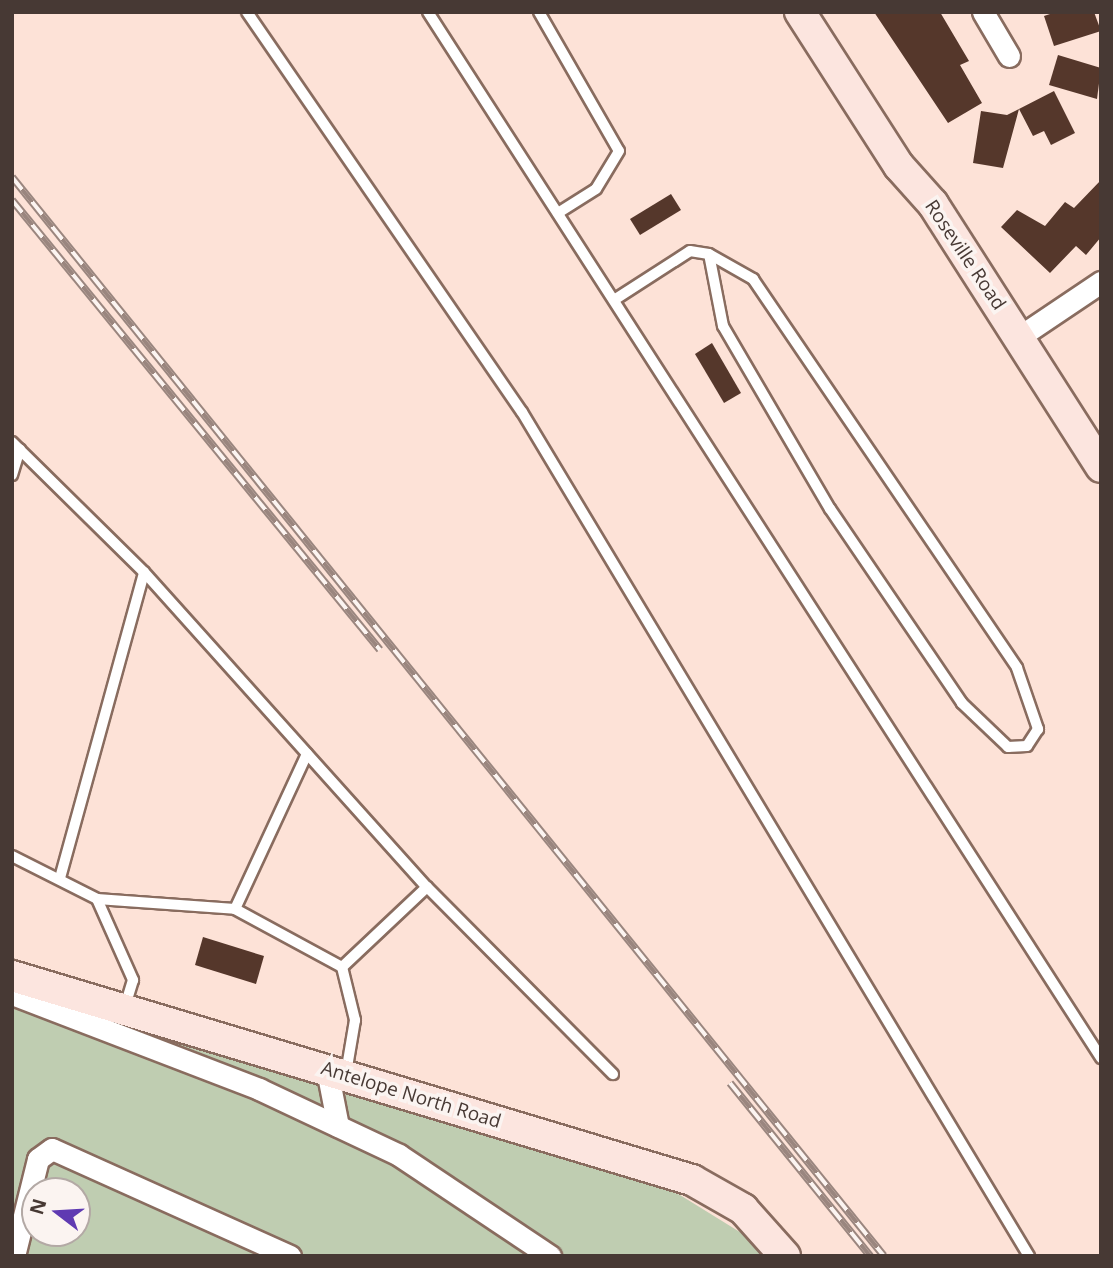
<!DOCTYPE html>
<html>
<head>
<meta charset="utf-8">
<style>
	body { margin:0 }
	#map { position:relative; width:1113px; height:1268px; overflow:hidden; background:#fde2d7; font-family:"Open Sans",sans-serif }
	div>[style] { position:absolute }
	.green>* { inset:0; background:#bfcdb1 }
	.building>* { inset:0; background:#55372b }
	.roads { filter:drop-shadow(2px 0 #896c5f) drop-shadow(-2px 0 #896c5f) drop-shadow(0 2px #896c5f) drop-shadow(0 -2px #896c5f) }
	.lane>* { height:10px; margin:-5px; padding:0 5px; transform-origin:5px; border-radius:5px; background:#fff }
	.street>* { height:21px; margin:-10.5px; padding:0 10.5px; transform-origin:10.5px; border-radius:10.5px; background:#fff }
	.secondary>* { height:30px; margin:-15px; padding:0 15px; transform-origin:15px; border-radius:15px; background:#fce5df }
	.rail>* { height:8px; margin-top:-4px; transform-origin:0; background:repeating-linear-gradient(90deg,#fbf4f1 0 16px,#9a867f 0 32px); box-sizing:border-box; border-block:2px solid #9a867f }
	span { translate:-50% -50%; white-space:nowrap; text-align:center; line-height:1.15; -webkit-text-stroke:7px #fbf4f1; paint-order:stroke }
	.street-label { font-size:19px; color:#473934 }
	.frame { position:absolute; inset:0; border:14px solid #473934; pointer-events:none }
	.north { position:absolute; left:21px; top:1177px; width:70px; height:70px; box-sizing:border-box; background:#fbf4f1; border:2px solid #b3a9a5; border-radius:50%; rotate:287deg; font-size:19px; font-weight:700; line-height:28px; text-align:center; color:#473934 }
	.north::after { content:''; display:block; margin:auto; width:24px; height:32px; background:#5f3ab2; clip-path:polygon(50% 0,100% 100%,50% 72%,0 100%) }
</style>
</head>
<body>
<div id="map">
	<div class="green">
		<div style="clip-path:polygon(evenodd,12px 990px,567px 1151px,680px 1195px,756px 1242px,761px 1256px,12px 1256px,12px 990px,35px 1191px,77px 1191px,77px 1233px,35px 1233px,35px 1191px)"></div>
	</div>
	<div class="building">
		<div style="clip-path:polygon(874px 12px,940px 12px,969px 61px,960px 65px,982px 103px,948px 123px)"></div>
		<div style="clip-path:polygon(1056px 12px,1094px 12px,1101px 31px,1054px 46px,1044px 16px)"></div>
		<div style="clip-path:polygon(1058px 55px,1101px 68px,1097px 99px,1049px 85px)"></div>
		<div style="clip-path:polygon(1054px 91px,1075px 133px,1051px 145px,1044px 131px,1033px 136px,1019px 109px,1003px 168px,973px 163px,981px 111px,1007px 115px)"></div>
		<div style="clip-path:polygon(1101px 180px,1101px 237px,1086px 255px,1076px 246px,1050px 273px,1001px 227px,1017px 210px,1045px 226px,1065px 202px,1074px 208px)"></div>
		<div style="clip-path:polygon(671px 194px,681px 210px,640px 235px,630px 219px)"></div>
		<div style="clip-path:polygon(712px 343px,741px 393px,724px 403px,695px 354px)"></div>
		<div style="clip-path:polygon(203px 937px,264px 956px,256px 984px,195px 965px)"></div>
	</div>
	<div class="roads">
		<div class="lane">
			<div style="left:247px;top:12px;width:485px;rotate:55.5deg"></div>
			<div style="left:522px;top:412px;width:985px;rotate:59.01deg"></div>
			<div style="left:428px;top:12px;width:1244px;rotate:57.24deg"></div>
			<div style="left:539px;top:12px;width:160px;rotate:60.1deg"></div>
			<div style="left:619px;top:151px;width:44px;rotate:121.2deg"></div>
			<div style="left:596px;top:189px;width:45px;rotate:147.7deg"></div>
			<div style="left:614px;top:300px;width:90px;rotate:-32.8deg"></div>
			<div style="left:690px;top:251px;width:19px;rotate:9deg"></div>
			<div style="left:709px;top:254px;width:51px;rotate:29.6deg"></div>
			<div style="left:753px;top:279px;width:470px;rotate:55.8deg"></div>
			<div style="left:1017px;top:668px;width:65px;rotate:71deg"></div>
			<div style="left:1038px;top:729px;width:20px;rotate:123deg"></div>
			<div style="left:1027px;top:746px;width:19px;rotate:177deg"></div>
			<div style="left:1008px;top:747px;width:64px;rotate:-136.3deg"></div>
			<div style="left:962px;top:703px;width:235px;rotate:-124.2deg"></div>
			<div style="left:830px;top:509px;width:212px;rotate:-120.3deg"></div>
			<div style="left:723px;top:326px;width:73px;rotate:-101deg"></div>
			<div style="left:12px;top:442px;width:185px;rotate:44.6deg"></div>
			<div style="left:12px;top:475px;width:27px;rotate:-73deg"></div>
			<div style="left:12px;top:856px;width:95px;rotate:26.8deg"></div>
			<div style="left:97px;top:899px;width:138px;rotate:4.1deg"></div>
			<div style="left:235px;top:909px;width:122px;rotate:28.5deg"></div>
			<div style="left:342px;top:967px;width:55px;rotate:76.2deg"></div>
			<div style="left:355px;top:1020px;width:54px;rotate:99.6deg"></div>
			<div style="left:60px;top:878px;width:317px;rotate:-74.6deg"></div>
			<div style="left:144px;top:572px;width:423px;rotate:48.1deg"></div>
			<div style="left:427px;top:887px;width:117px;rotate:136.7deg"></div>
			<div style="left:427px;top:887px;width:264px;rotate:45.2deg"></div>
			<div style="left:97px;top:899px;width:89px;rotate:66deg"></div>
			<div style="left:133px;top:980px;width:28px;rotate:107deg"></div>
			<div style="left:235px;top:909px;width:171px;rotate:-65.1deg"></div>
		</div>
		<div class="street">
			<div style="left:983px;top:12px;width:51px;rotate:59.4deg"></div>
			<div style="left:1019px;top:337px;width:99px;rotate:-33.9deg"></div>
			<div style="left:12px;top:994px;width:265px;rotate:21deg"></div>
			<div style="left:259px;top:1089px;width:155px;rotate:25.2deg"></div>
			<div style="left:399px;top:1155px;width:182px;rotate:33.8deg"></div>
			<div style="left:327px;top:1070px;width:57px;rotate:78.9deg"></div>
			<div style="left:14px;top:1256px;width:100px;rotate:-76.1deg"></div>
			<div style="left:38px;top:1159px;width:17px;rotate:-36deg"></div>
			<div style="left:52px;top:1149px;width:261px;rotate:24.2deg"></div>
		</div>
		<div class="secondary">
			<div style="left:800px;top:12px;width:183px;rotate:57.3deg"></div>
			<div style="left:899px;top:166px;width:51px;rotate:48.2deg"></div>
			<div style="left:933px;top:204px;width:312px;rotate:57.4deg"></div>
			<div style="left:12px;top:976px;width:710px;rotate:16.7deg"></div>
			<div style="left:692px;top:1180px;width:59px;rotate:29.6deg"></div>
			<div style="left:743px;top:1209px;width:63px;rotate:48.2deg"></div>
		</div>
	</div>
	<div class="rail">
		<div style="left:12px;top:177px;width:1387px;rotate:51.06deg"></div>
		<div style="left:12px;top:200px;width:581px;rotate:50.72deg"></div>
		<div style="left:730px;top:1083px;width:223px;rotate:51deg"></div>
	</div>
	<div class="street-label">
		<span style="left:965px;top:255px;rotate:56deg">Roseville Road</span>
		<span style="left:411px;top:1095px;rotate:17deg">Antelope North Road</span>
	</div>
	<div class="frame"></div>
	<div class="north">N</div>
</div>
</body>
</html>
